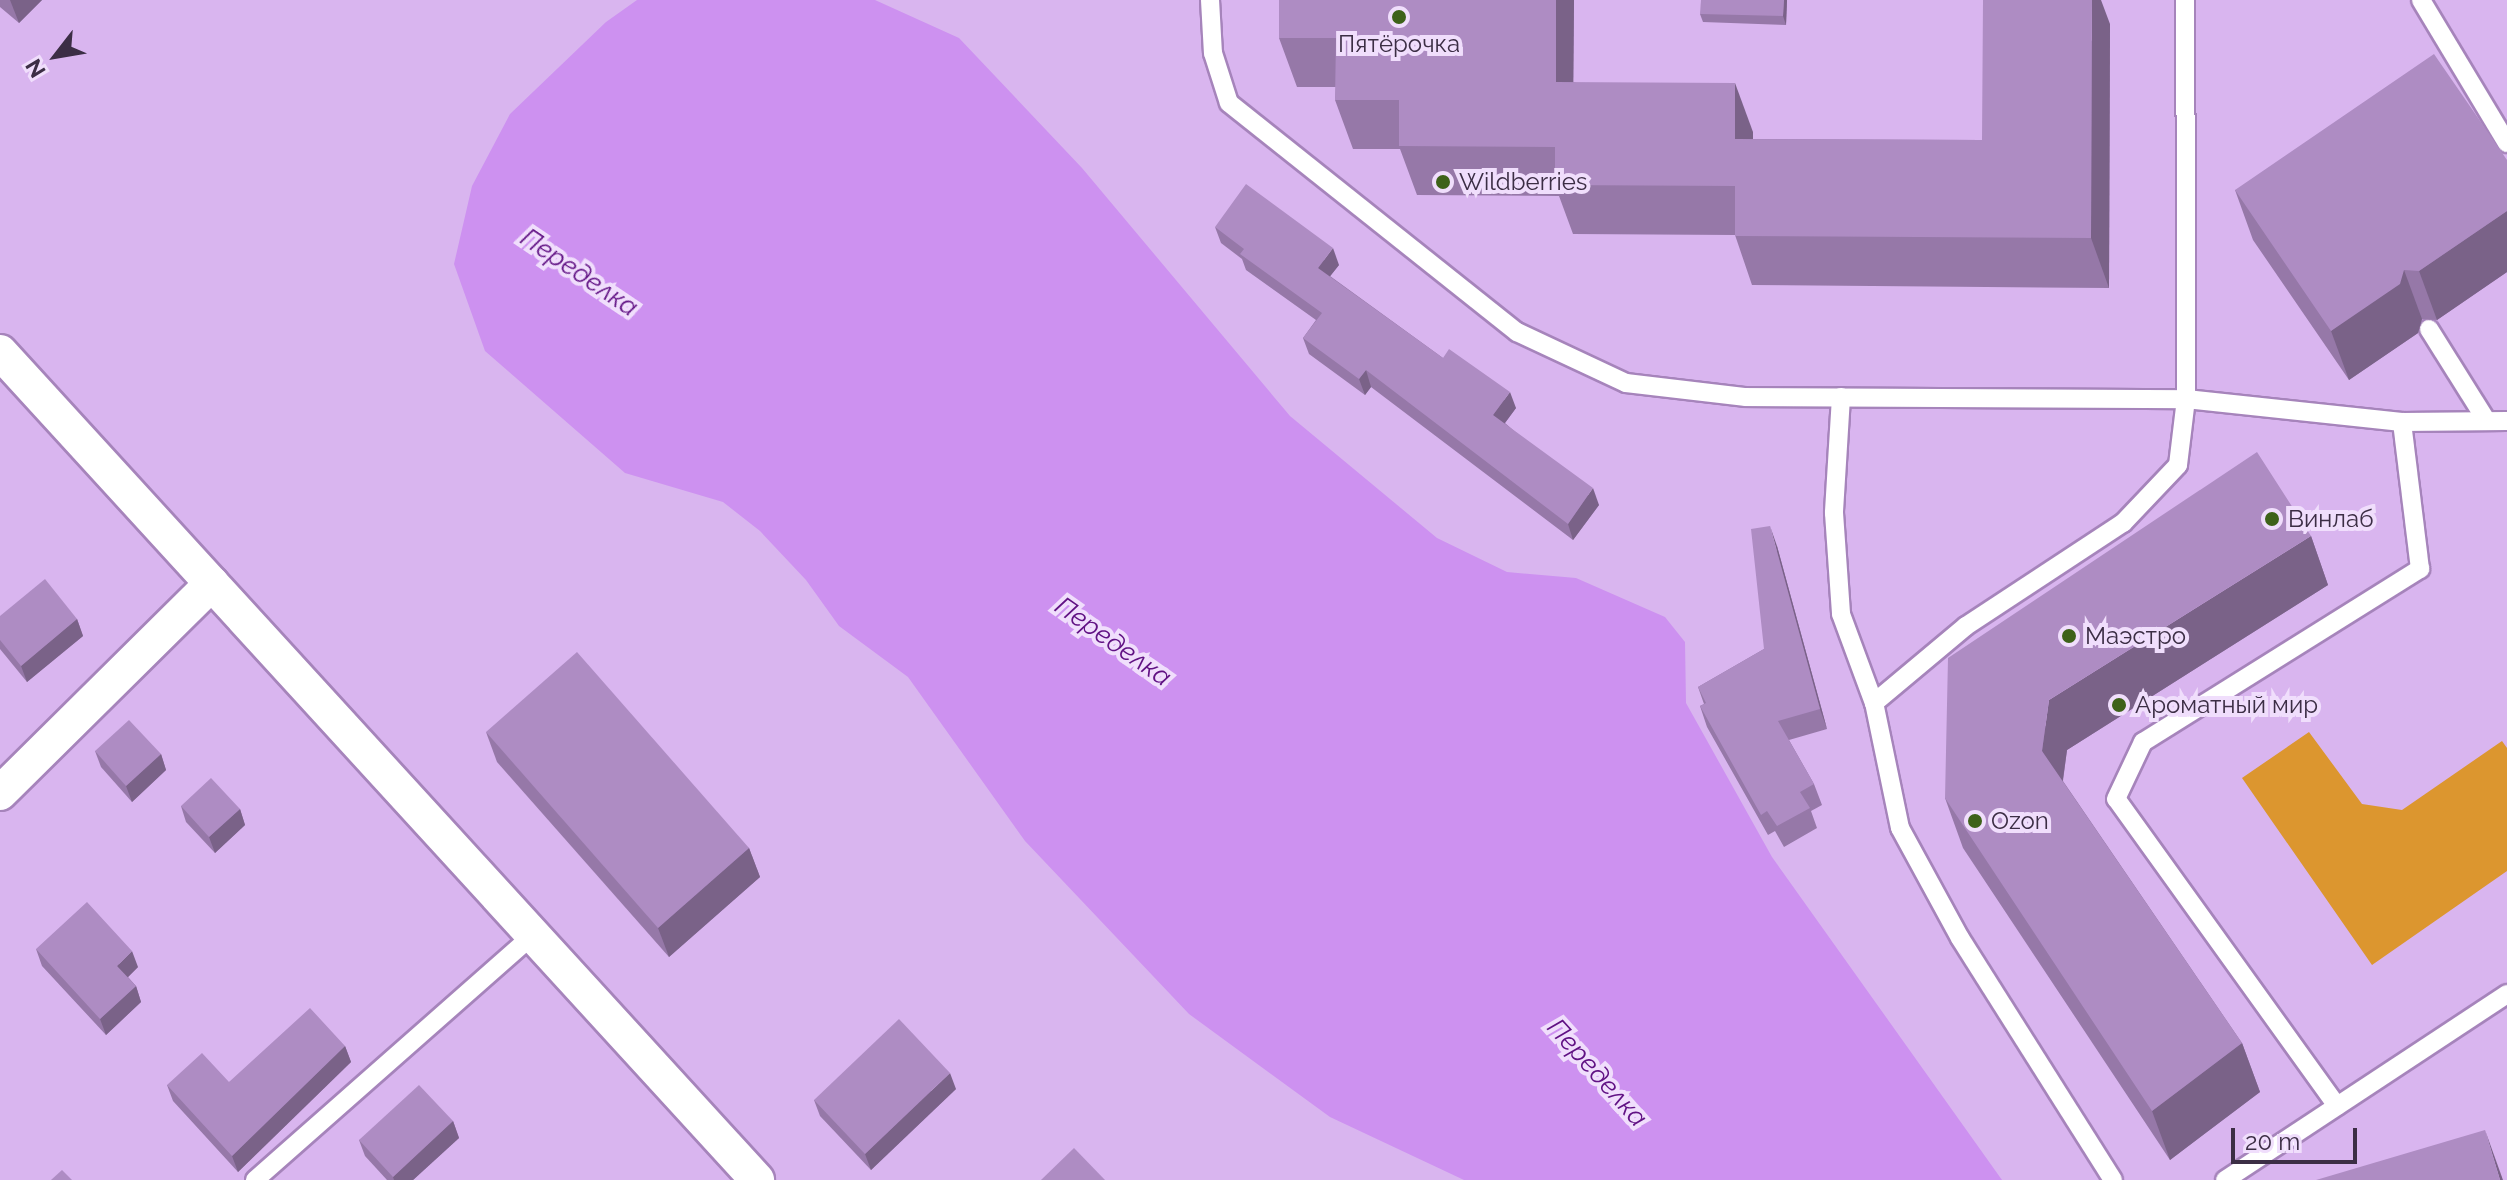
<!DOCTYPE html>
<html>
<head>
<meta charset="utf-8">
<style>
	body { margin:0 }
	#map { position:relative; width:2507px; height:1180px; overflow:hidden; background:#d9b5ef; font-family:Raleway,sans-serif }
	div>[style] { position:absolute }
	.green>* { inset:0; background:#dc962f }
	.water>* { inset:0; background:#cd91f0 }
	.roads { filter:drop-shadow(2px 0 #a684bb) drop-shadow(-2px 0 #a684bb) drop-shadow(0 2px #a684bb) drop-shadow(0 -2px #a684bb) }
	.service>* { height:18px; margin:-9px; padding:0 9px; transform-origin:9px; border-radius:9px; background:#fff }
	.minor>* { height:34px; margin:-17px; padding:0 17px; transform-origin:17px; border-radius:17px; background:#fff }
	.wall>* { inset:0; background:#9678a8 }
	.shaded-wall>* { inset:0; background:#7a6288 }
	.building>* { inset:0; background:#ae8cc3 }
	.dots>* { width:22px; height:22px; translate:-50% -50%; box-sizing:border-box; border:4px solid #f0defc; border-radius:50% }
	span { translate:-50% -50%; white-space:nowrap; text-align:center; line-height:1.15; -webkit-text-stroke:8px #f0defc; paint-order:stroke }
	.poi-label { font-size:24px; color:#3c2e45 }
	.left { translate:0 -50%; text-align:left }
	.water-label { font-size:26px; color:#611284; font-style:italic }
	.north { position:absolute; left:16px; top:16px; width:80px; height:80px; -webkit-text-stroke:6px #f0defc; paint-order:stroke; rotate:239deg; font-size:22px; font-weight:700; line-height:32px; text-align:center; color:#3c2e45 }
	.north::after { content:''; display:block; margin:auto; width:28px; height:36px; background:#3c2e45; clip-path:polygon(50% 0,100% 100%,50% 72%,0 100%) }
	.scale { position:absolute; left:2231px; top:1128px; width:126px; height:36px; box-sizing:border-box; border:4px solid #3c2e45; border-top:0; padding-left:10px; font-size:24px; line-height:28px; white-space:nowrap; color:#3c2e45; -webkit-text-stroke:6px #f0defc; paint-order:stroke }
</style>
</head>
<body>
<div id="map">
	<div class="green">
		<div style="clip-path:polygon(2309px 732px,2362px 804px,2402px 810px,2502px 741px,2507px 748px,2507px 871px,2372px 965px,2242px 778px)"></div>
	</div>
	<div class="water">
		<div style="clip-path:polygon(637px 0,875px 0,959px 38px,1082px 168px,1290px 416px,1437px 538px,1507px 572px,1576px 578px,1665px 617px,1685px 642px,1686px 703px,1772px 857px,2002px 1180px,1464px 1180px,1330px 1117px,1189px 1014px,1025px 841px,908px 677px,839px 626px,806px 580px,760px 531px,723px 502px,625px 473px,485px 351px,454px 264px,472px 186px,510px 114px,606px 22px)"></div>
	</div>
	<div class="roads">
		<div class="service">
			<div style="left:1210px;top:0;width:53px;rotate:86.8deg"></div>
			<div style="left:1213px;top:53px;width:52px;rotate:72.3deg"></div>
			<div style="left:1229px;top:103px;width:368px;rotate:38.5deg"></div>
			<div style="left:1517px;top:332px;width:120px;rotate:25.1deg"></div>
			<div style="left:1626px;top:383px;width:121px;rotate:6.7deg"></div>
			<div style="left:1746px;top:397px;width:440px;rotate:0.3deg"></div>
			<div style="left:2186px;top:399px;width:217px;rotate:6.1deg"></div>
			<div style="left:2402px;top:422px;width:105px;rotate:-0.5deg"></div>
			<div style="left:2421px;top:0;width:167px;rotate:59deg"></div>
			<div style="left:2429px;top:329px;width:107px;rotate:57.9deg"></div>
			<div style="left:1841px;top:397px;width:116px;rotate:93.5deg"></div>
			<div style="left:1834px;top:513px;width:101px;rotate:86deg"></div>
			<div style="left:1841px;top:614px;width:95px;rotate:69.7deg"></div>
			<div style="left:2337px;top:1106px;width:378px;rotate:-125.7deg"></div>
			<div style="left:2116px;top:799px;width:63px;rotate:-64.7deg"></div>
			<div style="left:2143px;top:742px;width:327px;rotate:-32deg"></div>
			<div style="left:2420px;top:569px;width:148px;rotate:-97deg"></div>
			<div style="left:255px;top:1180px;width:369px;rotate:-41.4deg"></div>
			<div style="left:2113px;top:1180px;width:286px;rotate:-122.3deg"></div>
			<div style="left:1960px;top:938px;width:125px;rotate:-118.6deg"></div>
			<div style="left:1900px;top:828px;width:128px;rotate:-101.7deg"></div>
			<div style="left:1874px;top:703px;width:120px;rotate:-39.9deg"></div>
			<div style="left:1966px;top:626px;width:188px;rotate:-33.3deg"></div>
			<div style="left:2123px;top:523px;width:80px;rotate:-46.5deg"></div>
			<div style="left:2178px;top:465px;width:66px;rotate:-83.1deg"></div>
			<div style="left:2186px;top:399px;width:399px;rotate:-90.1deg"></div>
			<div style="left:2225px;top:1180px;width:338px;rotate:-33.4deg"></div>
		</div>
		<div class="minor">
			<div style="left:0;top:352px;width:1122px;rotate:47.56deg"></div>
			<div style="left:0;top:793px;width:298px;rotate:-44.7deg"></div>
		</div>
	</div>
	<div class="wall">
		<div style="clip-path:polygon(0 0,42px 0,19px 23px,0 7px)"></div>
		<div style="clip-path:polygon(1279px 0,1574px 0,1573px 82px,1753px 132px,1753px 139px,1982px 140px,2110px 24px,2109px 288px,1752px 285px,1735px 235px,1573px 234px,1559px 196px,1417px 195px,1400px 149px,1353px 149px,1335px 100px,1336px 87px,1297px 87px,1279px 38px)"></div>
		<div style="clip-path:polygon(1787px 0,1786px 25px,1703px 22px,1700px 14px)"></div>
		<div style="clip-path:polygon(2507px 160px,2507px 272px,2437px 320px,2422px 319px,2418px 333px,2349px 380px,2253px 240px,2235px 190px)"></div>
		<div style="clip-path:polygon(1215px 227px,1339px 265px,1330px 276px,1443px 358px,1516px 408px,1505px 423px,1599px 505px,1573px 540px,1371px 387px,1365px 395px,1309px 354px,1303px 338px,1316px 320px,1246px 270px,1242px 259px,1221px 243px)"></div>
		<div style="clip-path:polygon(2311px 536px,2328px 585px,2067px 750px,2063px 781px,2242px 1043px,2260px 1092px,2170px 1160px,1963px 848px,1945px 798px)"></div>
		<div style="clip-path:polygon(1777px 546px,1827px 729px,1789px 740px,1814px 784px,1822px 805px,1811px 811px,1817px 828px,1784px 847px,1775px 831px,1768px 835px,1707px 727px,1700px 706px,1704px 704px,1698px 687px,1764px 649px)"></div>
		<div style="clip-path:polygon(0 616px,77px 619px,83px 636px,27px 682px,0 649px)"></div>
		<div style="clip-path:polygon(486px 732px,749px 848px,760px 877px,669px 957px,497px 762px)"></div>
		<div style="clip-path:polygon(95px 751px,161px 754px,166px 770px,132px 802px,101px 767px)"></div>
		<div style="clip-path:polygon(181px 806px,240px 809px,245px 825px,215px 853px,186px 822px)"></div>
		<div style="clip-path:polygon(36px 949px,138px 967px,128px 977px,136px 986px,141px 1002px,106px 1035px,42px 966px)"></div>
		<div style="clip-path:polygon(345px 1046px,351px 1062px,238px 1172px,173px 1101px,167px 1085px,229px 1082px)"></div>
		<div style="clip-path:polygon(956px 1089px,871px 1170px,820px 1116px,814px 1100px)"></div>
		<div style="clip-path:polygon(453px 1121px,459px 1138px,413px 1180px,387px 1180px,365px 1156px,359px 1140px)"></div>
	</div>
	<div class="shaded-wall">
		<div style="clip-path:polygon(10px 0,42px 0,19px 23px)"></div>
		<div style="clip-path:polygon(1556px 0,1574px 0,1573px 131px,1556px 82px)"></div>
		<div style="clip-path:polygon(1784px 0,1787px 0,1786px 25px,1783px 16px)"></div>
		<div style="clip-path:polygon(2092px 0,2101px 0,2110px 24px,2109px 288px,2091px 238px)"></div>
		<div style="clip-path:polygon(1735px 83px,1753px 132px,1753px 188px,1735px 139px)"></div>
		<div style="clip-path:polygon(2507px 211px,2507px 272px,2437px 320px,2419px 271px)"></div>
		<div style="clip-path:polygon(1333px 248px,1339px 265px,1324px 284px,1318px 268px)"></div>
		<div style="clip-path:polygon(2404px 270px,2422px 319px,2418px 333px,2349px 380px,2331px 331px)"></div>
		<div style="clip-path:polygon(1366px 370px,1371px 387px,1365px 395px,1359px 379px)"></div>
		<div style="clip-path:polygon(1510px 392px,1516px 408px,1499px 431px,1493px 415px)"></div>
		<div style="clip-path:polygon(1593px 488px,1599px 505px,1573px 540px,1568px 524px)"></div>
		<div style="clip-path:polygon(1770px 526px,1777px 546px,1827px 729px,1820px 709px)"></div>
		<div style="clip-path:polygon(2311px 536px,2328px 585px,2067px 750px,2060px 800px,2042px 751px,2049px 700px)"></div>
		<div style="clip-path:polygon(77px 619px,83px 636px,27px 682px,21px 666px)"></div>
		<div style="clip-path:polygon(161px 754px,166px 770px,132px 802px,126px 786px)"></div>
		<div style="clip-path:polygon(240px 809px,245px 825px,215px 853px,209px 837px)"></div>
		<div style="clip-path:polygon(749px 848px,760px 877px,669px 957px,658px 928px)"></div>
		<div style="clip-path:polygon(132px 951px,138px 967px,123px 982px,117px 966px)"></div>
		<div style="clip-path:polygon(136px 986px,141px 1002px,106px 1035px,100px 1019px)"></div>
		<div style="clip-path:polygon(2242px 1043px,2260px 1092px,2170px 1160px,2152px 1111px)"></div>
		<div style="clip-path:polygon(345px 1046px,351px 1062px,238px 1172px,232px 1156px)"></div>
		<div style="clip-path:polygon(950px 1073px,956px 1089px,871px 1170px,865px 1154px)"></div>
		<div style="clip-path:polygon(453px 1121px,459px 1138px,413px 1180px,394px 1180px,393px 1177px)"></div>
		<div style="clip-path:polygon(2485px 1130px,2503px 1180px,2500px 1180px)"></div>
	</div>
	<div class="building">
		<div style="clip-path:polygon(1279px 0,1556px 0,1556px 82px,1735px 83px,1735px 139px,1982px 140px,1983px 0,2092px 0,2091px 238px,1735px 236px,1735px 186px,1555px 185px,1555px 147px,1399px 146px,1399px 100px,1335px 100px,1336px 38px,1279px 38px)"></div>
		<div style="clip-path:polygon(1701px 0,1784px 0,1783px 16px,1700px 14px)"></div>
		<div style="clip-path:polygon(2434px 54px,2507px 160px,2507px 211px,2419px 271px,2404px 270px,2400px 284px,2331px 331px,2235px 190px)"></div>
		<div style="clip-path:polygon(1246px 184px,1333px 248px,1318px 268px,1443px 358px,1449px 349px,1510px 392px,1493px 415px,1593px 488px,1568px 524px,1366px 370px,1359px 379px,1303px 338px,1322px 313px,1240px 254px,1244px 249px,1215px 227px)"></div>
		<div style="clip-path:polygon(2257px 452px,2311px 536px,2049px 700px,2042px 751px,2242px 1043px,2152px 1111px,1945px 798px,1948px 658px)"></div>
		<div style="clip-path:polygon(1770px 526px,1820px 709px,1778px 721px,1814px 784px,1800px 792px,1810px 808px,1777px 826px,1767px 811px,1761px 815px,1700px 706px,1706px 703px,1698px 687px,1764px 649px,1751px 529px)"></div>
		<div style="clip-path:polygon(45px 579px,77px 619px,21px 666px,0 640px,0 616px)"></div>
		<div style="clip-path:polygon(577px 652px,749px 848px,658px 928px,486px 732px)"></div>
		<div style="clip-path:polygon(129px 720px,161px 754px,126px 786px,95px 751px)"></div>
		<div style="clip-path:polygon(211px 778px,240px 809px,209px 837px,181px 806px)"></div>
		<div style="clip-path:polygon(87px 902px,132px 951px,117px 966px,136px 986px,100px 1019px,36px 949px)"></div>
		<div style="clip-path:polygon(310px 1008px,345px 1046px,232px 1156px,167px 1085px,202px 1053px,229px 1082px)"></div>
		<div style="clip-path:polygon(899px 1019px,950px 1073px,865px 1154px,814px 1100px)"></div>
		<div style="clip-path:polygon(419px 1085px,453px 1121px,393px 1177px,359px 1140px)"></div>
		<div style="clip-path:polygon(2485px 1130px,2500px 1180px,2316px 1180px)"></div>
		<div style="clip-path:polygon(1074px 1148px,1105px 1180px,1041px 1180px)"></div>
		<div style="clip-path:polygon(62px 1170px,72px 1180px,51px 1180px)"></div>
	</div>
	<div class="dots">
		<div style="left:1399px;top:17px;background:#3e621a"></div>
		<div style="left:1443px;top:182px;background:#3e621a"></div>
		<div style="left:2272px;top:519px;background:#3e621a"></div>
		<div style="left:2069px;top:636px;background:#3e621a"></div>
		<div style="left:2119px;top:705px;background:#3e621a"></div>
		<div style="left:1975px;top:821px;background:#3e621a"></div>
	</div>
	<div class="poi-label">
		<span style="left:1399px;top:44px">Пятёрочка</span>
		<span class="left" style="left:1459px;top:182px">Wildberries</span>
		<span class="left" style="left:2288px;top:519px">Винлаб</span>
		<span class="left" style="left:2085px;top:636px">Маэстро</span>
		<span class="left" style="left:2135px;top:705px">Ароматный мир</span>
		<span class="left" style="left:1991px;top:821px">Ozon</span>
	</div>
	<div class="water-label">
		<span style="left:579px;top:273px;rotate:34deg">Переделка</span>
		<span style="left:1113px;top:642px;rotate:35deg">Переделка</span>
		<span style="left:1597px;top:1073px;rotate:48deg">Переделка</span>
	</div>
	<div class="north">N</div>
	<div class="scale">20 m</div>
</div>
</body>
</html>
